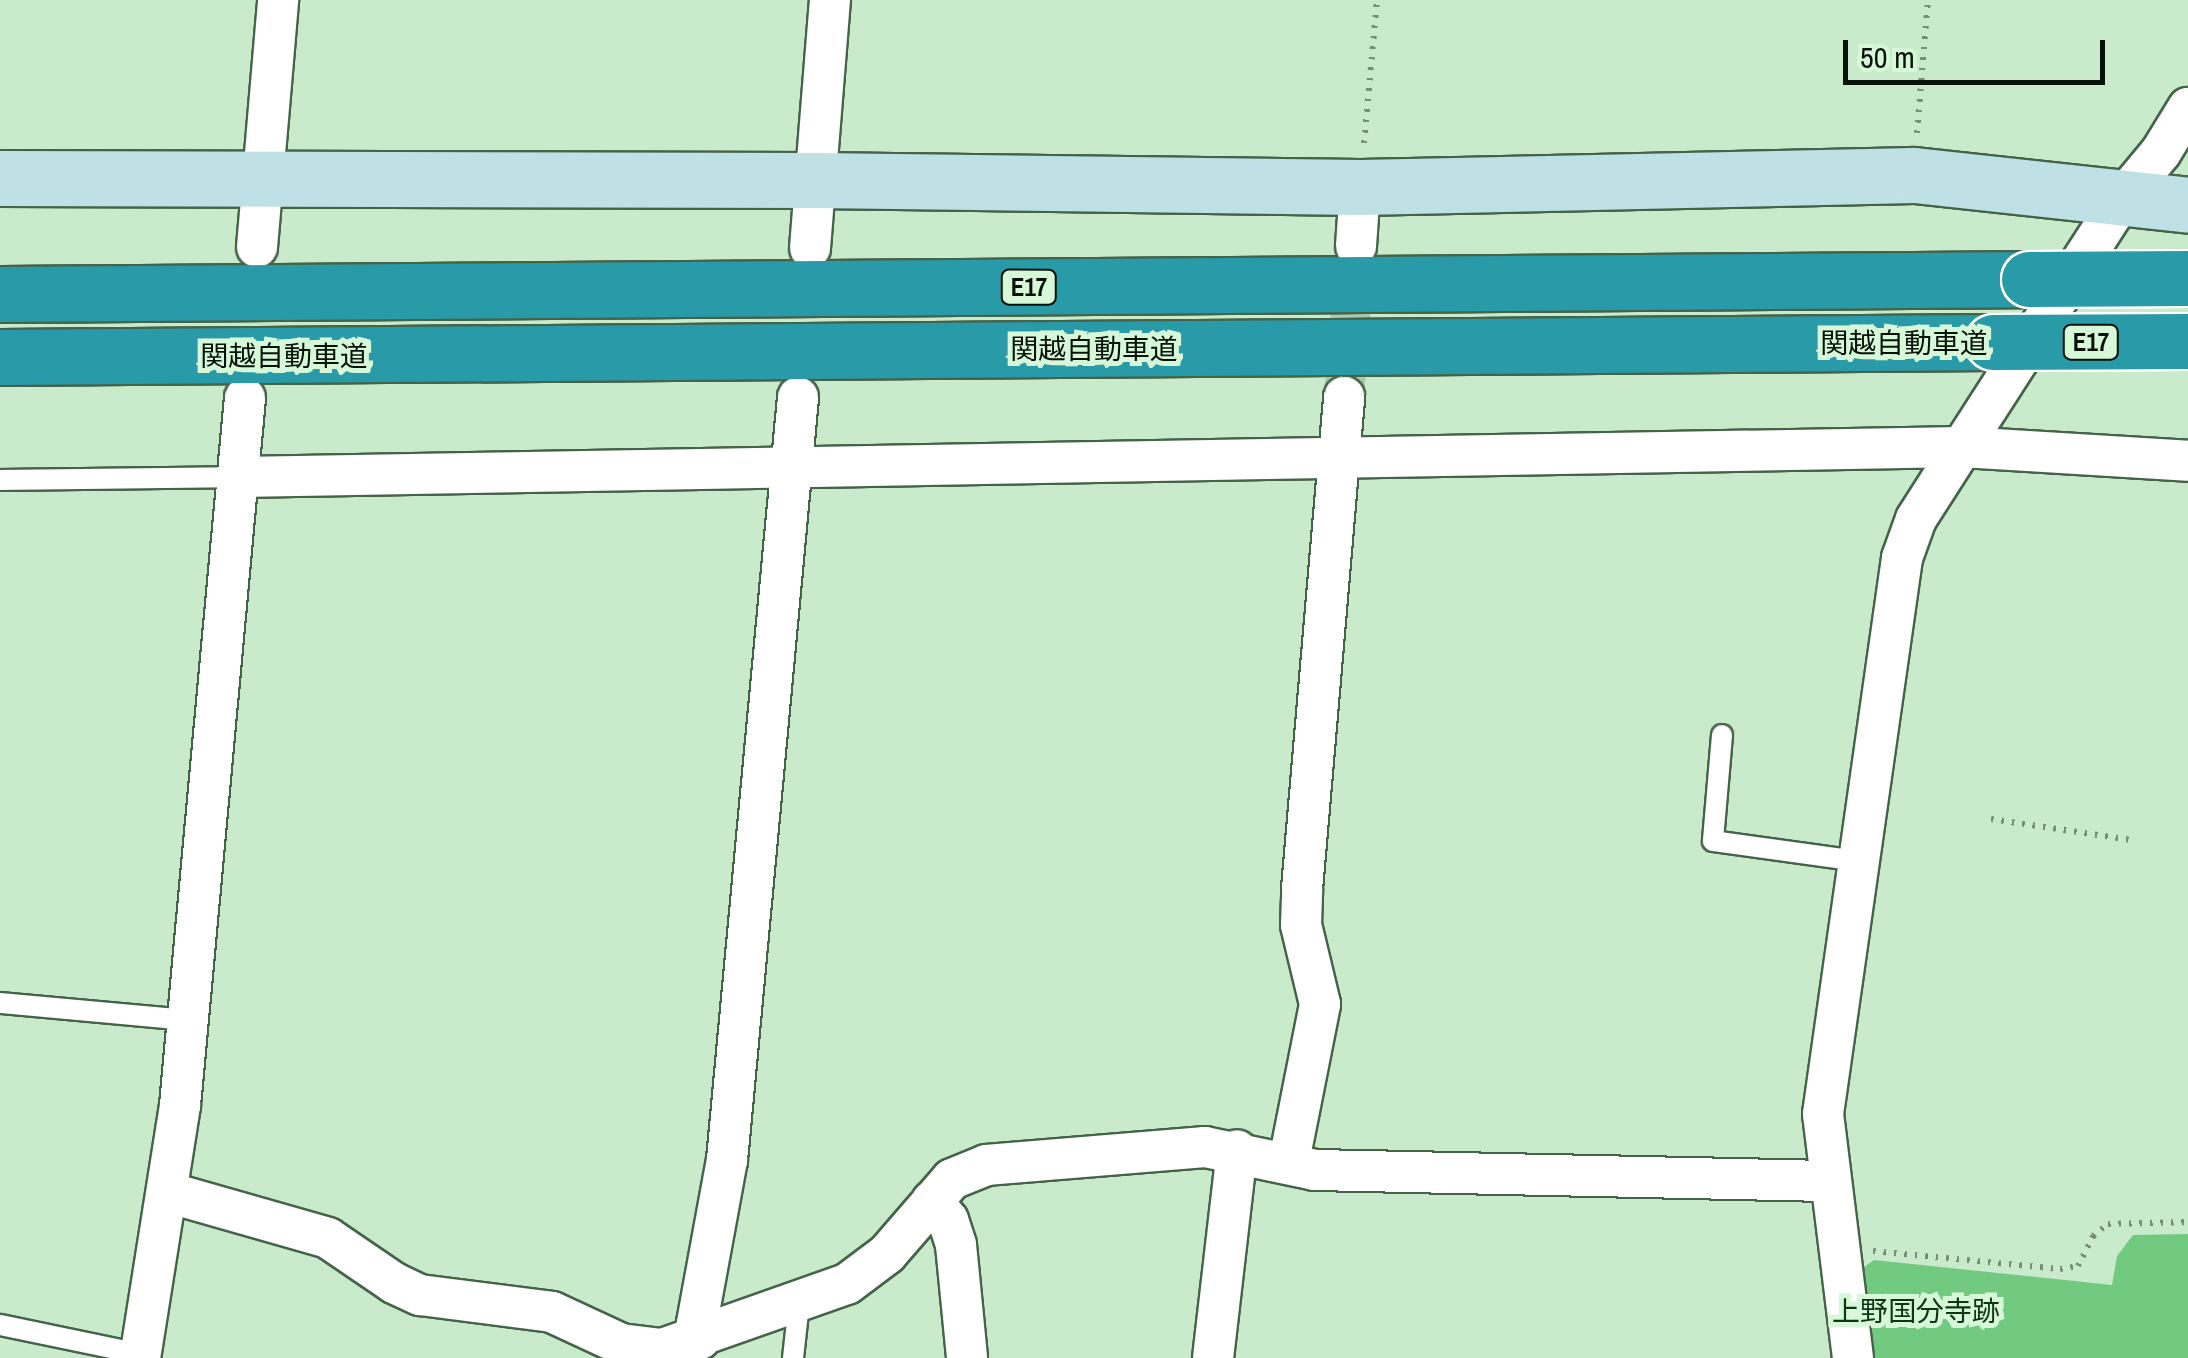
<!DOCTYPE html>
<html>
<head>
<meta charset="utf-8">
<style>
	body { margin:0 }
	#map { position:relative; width:2188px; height:1358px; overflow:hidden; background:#c9ebcc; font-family:"Archivo Narrow","Noto Sans JP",sans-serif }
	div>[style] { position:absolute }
	.green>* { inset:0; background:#72ca80 }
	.street-tunnel>* { height:40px; margin-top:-20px; transform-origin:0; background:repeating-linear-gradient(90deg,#accaae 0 40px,transparent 0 60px) }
	.path>* { height:6px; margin-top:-3px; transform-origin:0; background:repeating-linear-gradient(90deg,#778f79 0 2.5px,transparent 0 10.5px) }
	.roads { filter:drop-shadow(2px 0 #456349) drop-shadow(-2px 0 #456349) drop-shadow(0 2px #456349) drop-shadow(0 -2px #456349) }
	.lane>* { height:20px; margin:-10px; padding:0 10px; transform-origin:10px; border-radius:10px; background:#fff }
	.street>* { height:40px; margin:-20px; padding:0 20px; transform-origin:20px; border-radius:20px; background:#fff }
	.secondary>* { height:55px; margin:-27.5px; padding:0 27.5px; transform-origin:27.5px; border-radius:27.5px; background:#bfe1e5 }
	.highway>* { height:55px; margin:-27.5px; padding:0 27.5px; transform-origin:27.5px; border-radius:27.5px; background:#299aa8 }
	.bridges { filter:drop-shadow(2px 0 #fff) drop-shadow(-2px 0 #fff) drop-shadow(0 2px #fff) drop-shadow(0 -2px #fff) }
	.highway-bridge>* { height:55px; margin:-27.5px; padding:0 27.5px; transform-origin:27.5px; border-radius:27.5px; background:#299aa8 }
	span { translate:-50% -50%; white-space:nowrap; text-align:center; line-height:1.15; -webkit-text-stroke:10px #d6f8d9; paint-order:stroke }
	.shield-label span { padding:2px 8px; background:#d6f8d9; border:2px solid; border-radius:8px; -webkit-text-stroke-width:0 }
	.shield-label { font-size:25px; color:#061107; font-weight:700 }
	.street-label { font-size:28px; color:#061107 }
	.park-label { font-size:28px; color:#0f3517 }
	.scale { position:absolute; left:1843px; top:40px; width:262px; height:45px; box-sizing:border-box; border:5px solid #061107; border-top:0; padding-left:12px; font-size:30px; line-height:35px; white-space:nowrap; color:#061107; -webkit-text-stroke:8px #d6f8d9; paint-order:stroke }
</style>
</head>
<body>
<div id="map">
	<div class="green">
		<div style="clip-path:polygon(2188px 1234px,2188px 1358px,1868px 1358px,1860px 1270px,1874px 1260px,2112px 1285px,2117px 1256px,2133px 1235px)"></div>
	</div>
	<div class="street-tunnel">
		<div style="left:1344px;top:397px;width:141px;rotate:-85.5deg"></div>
	</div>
	<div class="path">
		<div style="left:1917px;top:133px;width:133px;rotate:-85.3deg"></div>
		<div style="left:1364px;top:143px;width:144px;rotate:-84.8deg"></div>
		<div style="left:1991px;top:819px;width:142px;rotate:8.5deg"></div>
		<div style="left:1873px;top:1251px;width:188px;rotate:5.5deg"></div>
		<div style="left:2060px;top:1269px;width:18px;rotate:-9deg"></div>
		<div style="left:2078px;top:1266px;width:34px;rotate:-63deg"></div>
		<div style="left:2093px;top:1236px;width:19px;rotate:-39deg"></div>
		<div style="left:2108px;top:1224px;width:80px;rotate:-1.4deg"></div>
	</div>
	<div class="roads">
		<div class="lane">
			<div style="left:0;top:480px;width:239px;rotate:-0.7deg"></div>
			<div style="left:1722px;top:735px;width:106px;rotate:94.9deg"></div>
			<div style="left:1713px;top:841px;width:146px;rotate:7.9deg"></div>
			<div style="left:0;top:1003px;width:189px;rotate:5.2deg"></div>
			<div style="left:0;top:1325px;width:143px;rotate:11.7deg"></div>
			<div style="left:793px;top:1358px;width:54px;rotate:-83.7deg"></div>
		</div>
		<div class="street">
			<div style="left:1356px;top:246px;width:59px;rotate:-86.1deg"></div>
			<div style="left:257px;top:247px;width:248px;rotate:-85.1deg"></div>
			<div style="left:810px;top:248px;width:249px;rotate:-85.4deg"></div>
			<div style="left:239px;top:477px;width:1723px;rotate:-1deg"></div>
			<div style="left:1962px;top:447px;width:226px;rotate:3.5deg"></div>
			<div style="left:1289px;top:1161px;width:160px;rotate:-78.8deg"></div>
			<div style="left:1320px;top:1004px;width:81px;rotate:-103.5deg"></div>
			<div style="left:1301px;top:925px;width:36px;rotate:-88deg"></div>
			<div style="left:1302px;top:889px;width:494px;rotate:-85.1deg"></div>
			<div style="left:167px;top:1192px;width:167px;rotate:15.9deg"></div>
			<div style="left:328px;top:1238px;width:80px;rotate:34.3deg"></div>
			<div style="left:394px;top:1283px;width:29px;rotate:25deg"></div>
			<div style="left:420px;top:1295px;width:133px;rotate:7.3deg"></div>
			<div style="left:552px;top:1312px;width:76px;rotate:24.9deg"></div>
			<div style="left:621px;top:1344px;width:41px;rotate:7deg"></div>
			<div style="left:662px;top:1349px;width:196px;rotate:-19.4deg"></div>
			<div style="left:847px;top:1284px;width:50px;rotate:-36.9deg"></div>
			<div style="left:887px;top:1254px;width:99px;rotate:-49.1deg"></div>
			<div style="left:952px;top:1179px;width:37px;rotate:-22deg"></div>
			<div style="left:986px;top:1165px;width:220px;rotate:-4.7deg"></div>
			<div style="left:1205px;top:1147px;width:112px;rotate:11.8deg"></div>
			<div style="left:1315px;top:1170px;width:514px;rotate:1.23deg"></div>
			<div style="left:932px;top:1201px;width:25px;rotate:50deg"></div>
			<div style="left:948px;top:1220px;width:26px;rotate:72deg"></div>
			<div style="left:956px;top:1245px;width:114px;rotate:84.4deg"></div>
			<div style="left:700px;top:1339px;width:16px;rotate:-101deg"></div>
			<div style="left:697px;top:1323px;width:166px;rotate:-79.6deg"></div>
			<div style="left:727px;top:1160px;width:766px;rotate:-84.68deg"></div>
			<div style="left:140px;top:1358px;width:256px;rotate:-81deg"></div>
			<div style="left:180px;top:1105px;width:710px;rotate:-84.75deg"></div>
			<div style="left:1213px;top:1358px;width:209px;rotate:-83.4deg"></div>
			<div style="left:1853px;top:1358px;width:246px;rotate:-97deg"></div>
			<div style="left:1823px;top:1114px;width:562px;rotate:-81.91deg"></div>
			<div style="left:1902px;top:558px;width:41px;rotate:-70.3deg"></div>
			<div style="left:1916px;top:519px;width:85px;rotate:-57.4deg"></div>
			<div style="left:1962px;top:447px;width:294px;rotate:-57.2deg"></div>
			<div style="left:2121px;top:200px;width:62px;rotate:-50.2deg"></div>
			<div style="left:2161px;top:152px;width:52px;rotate:-58.5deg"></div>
		</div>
		<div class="secondary">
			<div style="left:0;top:178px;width:815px;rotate:0.14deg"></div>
			<div style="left:815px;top:180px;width:545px;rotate:0.74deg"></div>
			<div style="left:1360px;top:187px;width:554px;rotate:-1.24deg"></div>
			<div style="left:1914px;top:175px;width:276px;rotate:6.2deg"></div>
		</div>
		<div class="highway">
			<div style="left:0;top:294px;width:2029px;rotate:-0.42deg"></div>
			<div style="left:0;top:357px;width:1993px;rotate:-0.43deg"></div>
		</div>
	</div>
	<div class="bridges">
		<div class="highway-bridge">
			<div style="left:2029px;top:279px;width:159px;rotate:-0.4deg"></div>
			<div style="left:1993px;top:342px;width:195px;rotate:-0.3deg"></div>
		</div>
	</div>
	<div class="shield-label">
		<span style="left:1029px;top:287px">E17</span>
		<span style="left:2091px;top:342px">E17</span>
	</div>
	<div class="street-label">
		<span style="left:1904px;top:343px">関越自動車道</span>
		<span style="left:1094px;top:349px">関越自動車道</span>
		<span style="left:284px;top:356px">関越自動車道</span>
	</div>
	<div class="park-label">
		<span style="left:1916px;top:1311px">上野国分寺跡</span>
	</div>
	<div class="scale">50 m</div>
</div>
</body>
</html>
